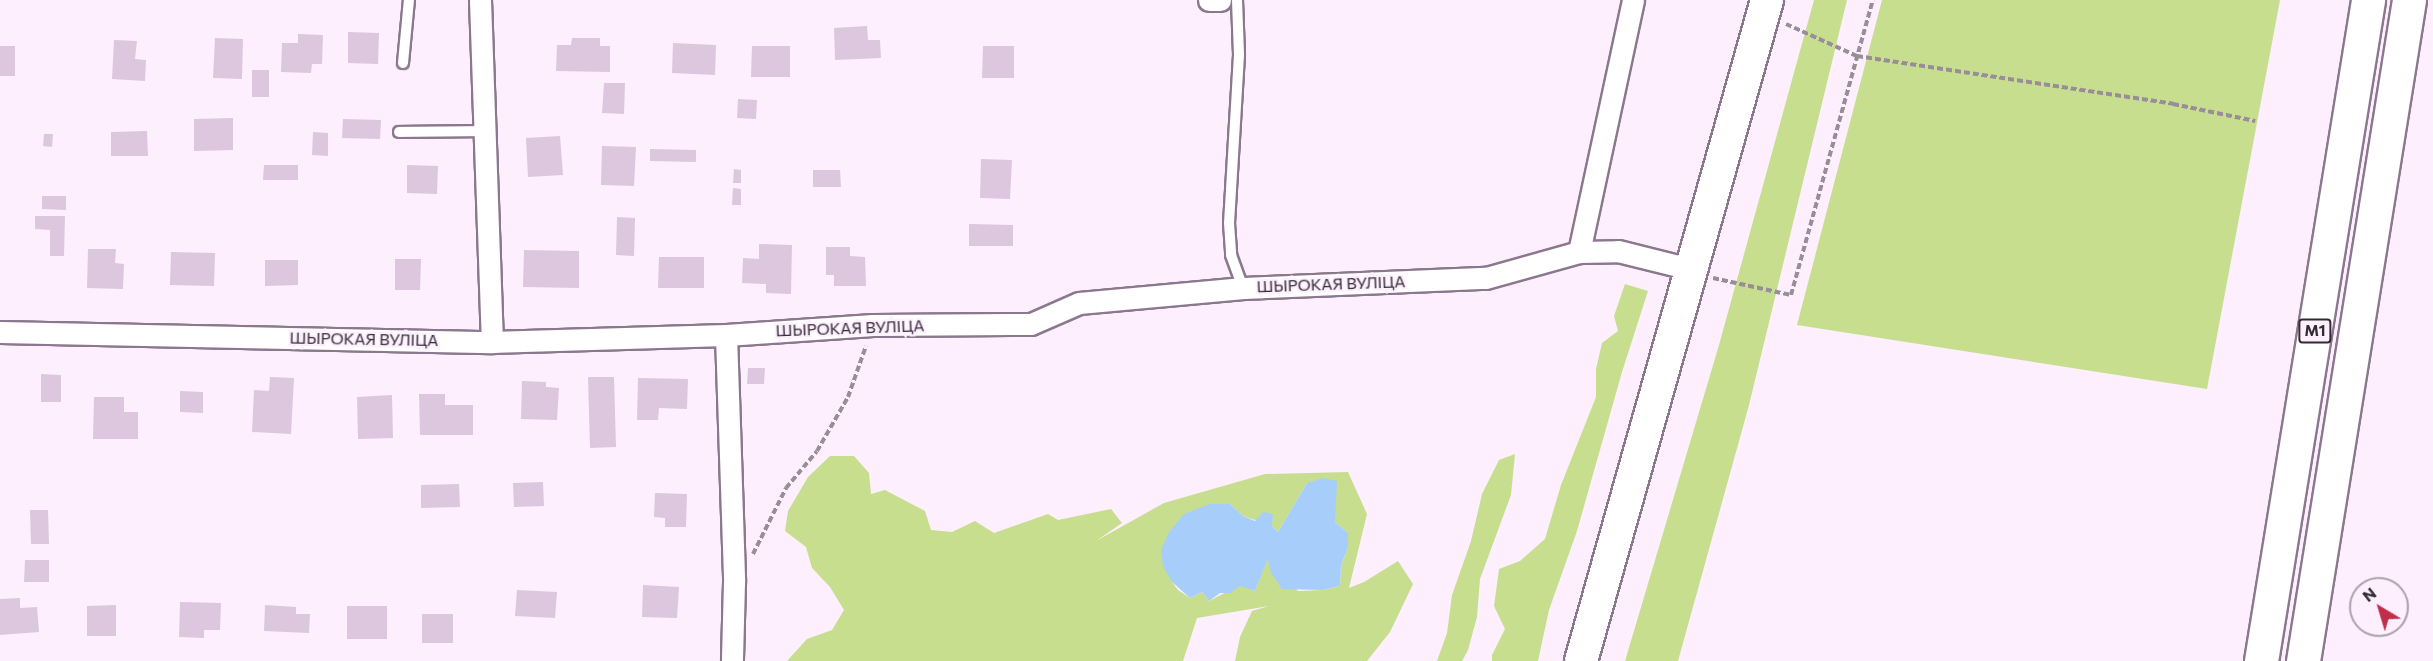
<!DOCTYPE html>
<html>
<head>
<meta charset="utf-8">
<style>
	body { margin:0 }
	#map { position:relative; width:2433px; height:661px; overflow:hidden; background:#fdeffe; font-family:Commissioner,sans-serif }
	div>[style] { position:absolute }
	.green>* { inset:0; background:#c7de8e }
	.water>* { inset:0; background:#a7cefb }
	.building>* { inset:0; background:#dcc7de }
	.path>* { height:4px; margin-top:-2px; transform-origin:0; background:repeating-linear-gradient(90deg,#988d99 0 6px,transparent 0 9px) }
	.roads { filter:drop-shadow(2px 0 #8c788e) drop-shadow(-2px 0 #8c788e) drop-shadow(0 2px #8c788e) drop-shadow(0 -2px #8c788e) }
	.service>* { height:10px; margin:-5px; padding:0 5px; transform-origin:5px; border-radius:5px; background:#fff }
	.minor>* { height:21px; margin:-10.5px; padding:0 10.5px; transform-origin:10.5px; border-radius:10.5px; background:#fff }
	.secondary>* { height:32px; margin:-16px; padding:0 16px; transform-origin:16px; border-radius:16px; background:#fff }
	.motorway>* { height:33px; margin:-16.5px; padding:0 16.5px; transform-origin:16.5px; border-radius:16.5px; background:#fff }
	span { translate:-50% -50%; white-space:nowrap; text-align:center; line-height:1.15; -webkit-text-stroke:4.5px #fdeffe; paint-order:stroke }
	.shield-label span { padding:2px 4px; background:#fdeffe; border:2px solid; border-radius:4px; -webkit-text-stroke-width:0 }
	.shield-label { font-size:15px; color:#332b34; font-weight:700 }
	.street-label { font-size:16px; color:#332b34 }
	.north { position:absolute; left:2349px; top:577px; width:60px; height:60px; box-sizing:border-box; background:#fdeffe; border:2px solid #aca1ad; border-radius:50%; rotate:322deg; font-size:16px; font-weight:700; line-height:24px; text-align:center; color:#332b34 }
	.north::after { content:''; display:block; margin:auto; width:21px; height:27px; background:#bf2f49; clip-path:polygon(50% 0,100% 100%,50% 72%,0 100%) }
</style>
</head>
<body>
<div id="map">
	<div class="green">
		<div style="clip-path:polygon(1814px 0,1847px 0,1749px 405px,1678px 661px,1625px 661px,1719px 345px)"></div>
		<div style="clip-path:polygon(1882px 0,2280px 0,2207px 389px,1797px 325px)"></div>
		<div style="clip-path:polygon(1625px 284px,1648px 291px,1622px 372px,1577px 531px,1549px 610px,1538px 661px,1492px 661px,1492px 655px,1505px 629px,1494px 606px,1499px 569px,1520px 561px,1545px 539px,1561px 485px,1596px 397px,1596px 369px,1602px 343px,1618px 331px,1614px 316px)"></div>
		<div style="clip-path:polygon(1515px 454px,1511px 495px,1480px 579px,1477px 617px,1468px 650px,1462px 661px,1437px 661px,1447px 633px,1452px 595px,1471px 541px,1482px 494px,1499px 460px)"></div>
		<div style="clip-path:polygon(evenodd,830px 456px,854px 456px,869px 473px,871px 494px,885px 490px,925px 511px,931px 530px,952px 532px,975px 521px,994px 533px,1048px 514px,1058px 520px,1111px 509px,1122px 523px,1096px 541px,1164px 503px,1265px 474px,1348px 472px,1367px 514px,1349px 588px,1364px 582px,1398px 561px,1413px 584px,1390px 632px,1367px 661px,1235px 661px,1240px 637px,1252px 611px,1269px 606px,1197px 618px,1183px 661px,787px 661px,807px 639px,832px 630px,844px 610px,830px 587px,812px 568px,806px 547px,785px 531px,788px 511px,808px 477px,830px 456px,1307px 483px,1335px 522px,1348px 533px,1348px 548px,1341px 565px,1340px 586px,1323px 590px,1298px 591px,1268px 558px,1255px 591px,1240px 585px,1209px 601px,1202px 592px,1190px 598px,1178px 590px,1172px 582px,1230px 504px,1243px 516px,1272px 526px,1278px 532px,1307px 483px)"></div>
	</div>
	<div class="water">
		<div style="clip-path:polygon(1323px 478px,1337px 481px,1335px 522px,1348px 533px,1348px 548px,1341px 565px,1340px 586px,1323px 590px,1282px 589px,1271px 573px,1268px 559px,1255px 591px,1240px 586px,1230px 593px,1220px 593px,1209px 601px,1202px 592px,1190px 598px,1172px 582px,1163px 566px,1161px 550px,1169px 532px,1184px 514px,1209px 504px,1230px 504px,1243px 516px,1255px 521px,1263px 512px,1273px 514px,1272px 526px,1278px 532px,1307px 483px)"></div>
	</div>
	<div class="building">
		<div style="clip-path:polygon(867px 26px,868px 40px,880px 40px,881px 58px,835px 60px,834px 28px)"></div>
		<div style="clip-path:polygon(348px 32px,379px 33px,378px 64px,348px 63px)"></div>
		<div style="clip-path:polygon(298px 34px,323px 35px,322px 64px,312px 64px,311px 73px,281px 72px,282px 43px,298px 43px)"></div>
		<div style="clip-path:polygon(215px 38px,243px 39px,242px 79px,213px 78px)"></div>
		<div style="clip-path:polygon(572px 38px,600px 38px,600px 46px,610px 46px,610px 72px,556px 71px,557px 45px,571px 45px)"></div>
		<div style="clip-path:polygon(114px 40px,137px 41px,135px 59px,146px 60px,145px 81px,112px 79px)"></div>
		<div style="clip-path:polygon(673px 43px,716px 45px,715px 75px,672px 73px)"></div>
		<div style="clip-path:polygon(0 46px,15px 46px,15px 76px,0 76px)"></div>
		<div style="clip-path:polygon(752px 46px,790px 46px,790px 77px,751px 77px)"></div>
		<div style="clip-path:polygon(983px 46px,1014px 46px,1014px 78px,982px 78px)"></div>
		<div style="clip-path:polygon(252px 70px,269px 70px,269px 97px,252px 97px)"></div>
		<div style="clip-path:polygon(604px 83px,625px 83px,624px 114px,602px 113px)"></div>
		<div style="clip-path:polygon(738px 99px,757px 100px,756px 119px,737px 118px)"></div>
		<div style="clip-path:polygon(233px 118px,233px 150px,194px 151px,194px 119px)"></div>
		<div style="clip-path:polygon(343px 119px,381px 120px,380px 139px,342px 138px)"></div>
		<div style="clip-path:polygon(147px 131px,148px 156px,111px 156px,111px 132px)"></div>
		<div style="clip-path:polygon(313px 132px,328px 133px,328px 156px,312px 155px)"></div>
		<div style="clip-path:polygon(44px 134px,53px 134px,52px 147px,43px 146px)"></div>
		<div style="clip-path:polygon(560px 136px,563px 175px,528px 177px,526px 138px)"></div>
		<div style="clip-path:polygon(602px 146px,636px 147px,634px 186px,601px 185px)"></div>
		<div style="clip-path:polygon(650px 149px,696px 150px,696px 162px,650px 161px)"></div>
		<div style="clip-path:polygon(981px 159px,1012px 160px,1010px 199px,980px 198px)"></div>
		<div style="clip-path:polygon(264px 165px,298px 165px,298px 180px,263px 180px)"></div>
		<div style="clip-path:polygon(407px 165px,438px 166px,437px 194px,407px 193px)"></div>
		<div style="clip-path:polygon(734px 169px,741px 170px,741px 183px,733px 183px)"></div>
		<div style="clip-path:polygon(813px 170px,840px 170px,841px 187px,813px 187px)"></div>
		<div style="clip-path:polygon(733px 188px,741px 189px,741px 205px,732px 205px)"></div>
		<div style="clip-path:polygon(42px 196px,66px 196px,66px 210px,42px 209px)"></div>
		<div style="clip-path:polygon(35px 216px,65px 216px,64px 256px,50px 256px,50px 230px,35px 229px)"></div>
		<div style="clip-path:polygon(617px 217px,635px 218px,634px 256px,616px 255px)"></div>
		<div style="clip-path:polygon(969px 224px,1013px 225px,1013px 246px,969px 246px)"></div>
		<div style="clip-path:polygon(759px 244px,792px 245px,791px 294px,766px 293px,766px 284px,742px 283px,743px 258px,759px 259px)"></div>
		<div style="clip-path:polygon(826px 247px,850px 247px,850px 256px,865px 257px,866px 286px,834px 286px,834px 275px,826px 275px)"></div>
		<div style="clip-path:polygon(88px 249px,116px 249px,115px 263px,124px 264px,123px 289px,87px 288px)"></div>
		<div style="clip-path:polygon(524px 250px,579px 251px,579px 288px,523px 287px)"></div>
		<div style="clip-path:polygon(171px 252px,215px 253px,214px 286px,170px 285px)"></div>
		<div style="clip-path:polygon(659px 257px,704px 257px,704px 288px,658px 288px)"></div>
		<div style="clip-path:polygon(395px 259px,421px 259px,420px 290px,395px 290px)"></div>
		<div style="clip-path:polygon(265px 260px,298px 260px,298px 285px,265px 286px)"></div>
		<div style="clip-path:polygon(748px 368px,765px 368px,764px 384px,747px 384px)"></div>
		<div style="clip-path:polygon(41px 374px,61px 375px,61px 402px,41px 402px)"></div>
		<div style="clip-path:polygon(270px 377px,294px 378px,291px 434px,252px 432px,254px 390px,269px 391px)"></div>
		<div style="clip-path:polygon(588px 377px,614px 377px,616px 447px,590px 448px)"></div>
		<div style="clip-path:polygon(638px 378px,688px 379px,687px 409px,659px 408px,658px 420px,637px 420px)"></div>
		<div style="clip-path:polygon(522px 381px,546px 382px,546px 387px,559px 388px,557px 420px,521px 419px)"></div>
		<div style="clip-path:polygon(180px 391px,203px 392px,203px 413px,180px 412px)"></div>
		<div style="clip-path:polygon(419px 394px,445px 394px,445px 405px,473px 405px,473px 435px,420px 435px)"></div>
		<div style="clip-path:polygon(392px 395px,393px 438px,358px 439px,357px 397px)"></div>
		<div style="clip-path:polygon(94px 397px,124px 397px,124px 412px,138px 412px,138px 439px,93px 439px)"></div>
		<div style="clip-path:polygon(543px 482px,544px 506px,514px 507px,513px 483px)"></div>
		<div style="clip-path:polygon(459px 484px,460px 507px,421px 508px,421px 485px)"></div>
		<div style="clip-path:polygon(655px 493px,687px 494px,686px 527px,665px 527px,665px 518px,654px 517px)"></div>
		<div style="clip-path:polygon(30px 510px,48px 510px,49px 544px,31px 544px)"></div>
		<div style="clip-path:polygon(25px 560px,49px 560px,49px 582px,24px 582px)"></div>
		<div style="clip-path:polygon(643px 585px,679px 587px,677px 618px,642px 617px)"></div>
		<div style="clip-path:polygon(517px 590px,557px 592px,555px 618px,515px 616px)"></div>
		<div style="clip-path:polygon(20px 598px,20px 608px,37px 607px,39px 632px,0 635px,0 599px)"></div>
		<div style="clip-path:polygon(180px 602px,221px 603px,220px 630px,204px 630px,204px 638px,179px 637px)"></div>
		<div style="clip-path:polygon(116px 605px,116px 636px,87px 636px,87px 606px)"></div>
		<div style="clip-path:polygon(265px 605px,296px 607px,296px 614px,310px 614px,309px 633px,264px 631px)"></div>
		<div style="clip-path:polygon(347px 606px,387px 606px,387px 639px,347px 639px)"></div>
		<div style="clip-path:polygon(422px 614px,453px 614px,453px 643px,422px 643px)"></div>
	</div>
	<div class="path">
		<div style="left:1786px;top:24px;width:78px;rotate:24.3deg"></div>
		<div style="left:1857px;top:56px;width:320px;rotate:8.6deg"></div>
		<div style="left:2173px;top:104px;width:84px;rotate:11.7deg"></div>
		<div style="left:1713px;top:278px;width:80px;rotate:12.3deg"></div>
		<div style="left:1791px;top:295px;width:306px;rotate:-74.5deg"></div>
		<div style="left:753px;top:554px;width:74px;rotate:-63.4deg"></div>
		<div style="left:786px;top:488px;width:48px;rotate:-50deg"></div>
		<div style="left:817px;top:451px;width:62px;rotate:-60.1deg"></div>
		<div style="left:848px;top:397px;width:54px;rotate:-70.6deg"></div>
	</div>
	<div class="roads">
		<div class="service">
			<div style="left:1237px;top:0;width:55px;rotate:87.9deg"></div>
			<div style="left:1239px;top:55px;width:168px;rotate:93.4deg"></div>
			<div style="left:1229px;top:223px;width:32px;rotate:86deg"></div>
			<div style="left:1231px;top:255px;width:35px;rotate:70deg"></div>
			<div style="left:403px;top:63px;width:63px;rotate:-84.6deg"></div>
			<div style="left:399px;top:132px;width:85px;rotate:-0.7deg"></div>
		</div>
		<div class="minor">
			<div style="left:480px;top:0;width:342px;rotate:88deg"></div>
			<div style="left:1209px;top:0;width:11px"></div>
			<div style="left:1579px;top:252px;width:258px;rotate:-77.9deg"></div>
			<div style="left:0;top:332px;width:492px;rotate:1.2deg"></div>
			<div style="left:492px;top:342px;width:234px;rotate:-1.7deg"></div>
			<div style="left:726px;top:335px;width:147px;rotate:-3.9deg"></div>
			<div style="left:873px;top:325px;width:158px;rotate:-0.4deg"></div>
			<div style="left:1031px;top:324px;width:52px;rotate:-23.6deg"></div>
			<div style="left:1079px;top:303px;width:165px;rotate:-5.2deg"></div>
			<div style="left:1243px;top:288px;width:243px;rotate:-2.4deg"></div>
			<div style="left:1486px;top:278px;width:97px;rotate:-15.6deg"></div>
			<div style="left:1579px;top:252px;width:39px;rotate:-1deg"></div>
			<div style="left:1618px;top:251px;width:74px;rotate:14deg"></div>
			<div style="left:726px;top:335px;width:247px;rotate:88.1deg"></div>
			<div style="left:734px;top:582px;width:79px;rotate:91.5deg"></div>
		</div>
		<div class="secondary">
			<div style="left:1581px;top:661px;width:687px;rotate:-74.28deg"></div>
		</div>
		<div class="motorway">
			<div style="left:2261px;top:661px;width:670px;rotate:-80.8deg"></div>
			<div style="left:2303px;top:661px;width:669px;rotate:-80.89deg"></div>
		</div>
	</div>
	<div class="shield-label">
		<span style="left:2315px;top:331px">М1</span>
	</div>
	<div class="street-label">
		<span style="left:1331px;top:284px;rotate:-2deg">ШЫРОКАЯ ВУЛІЦА</span>
		<span style="left:850px;top:328px;rotate:-2deg">ШЫРОКАЯ ВУЛІЦА</span>
		<span style="left:364px;top:339px;rotate:1deg">ШЫРОКАЯ ВУЛІЦА</span>
	</div>
	<div class="north">N</div>
</div>
</body>
</html>
